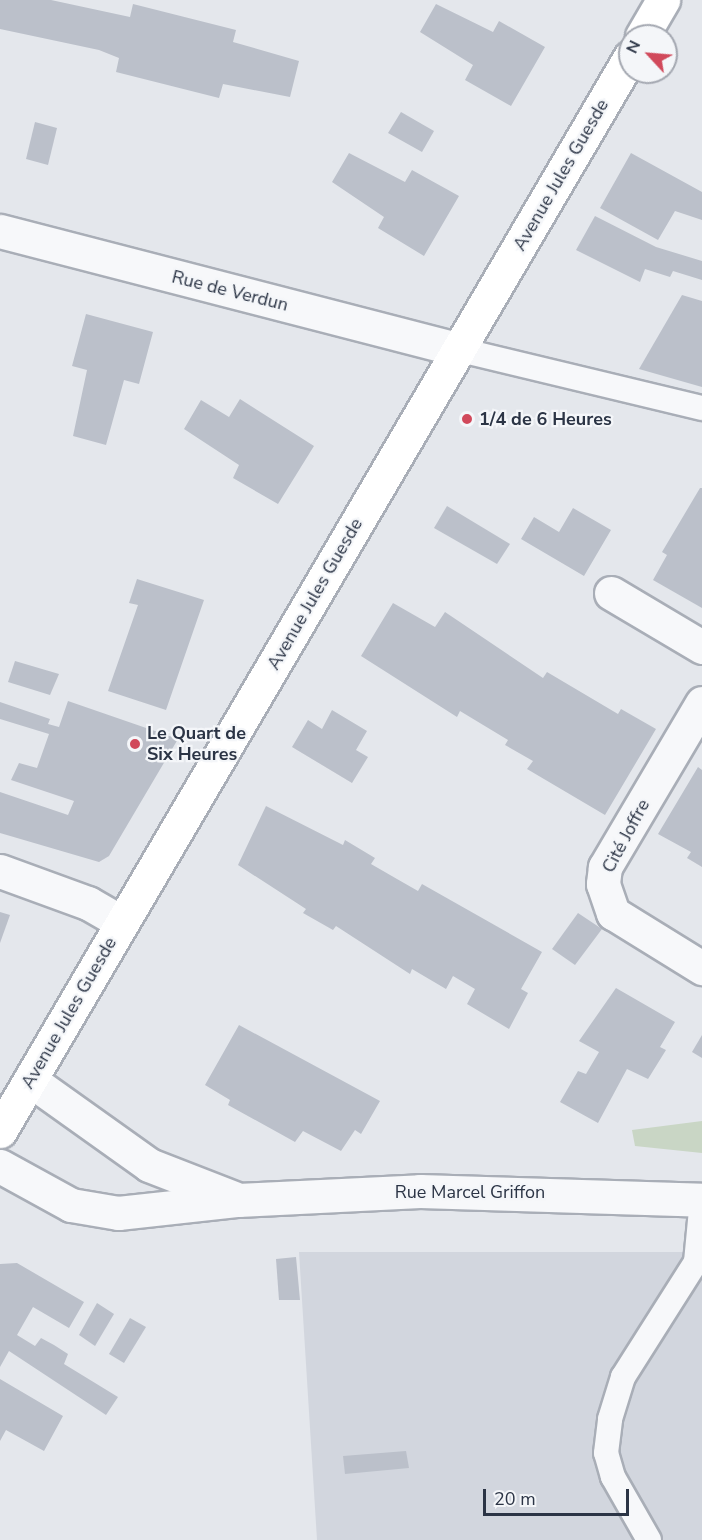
<!DOCTYPE html>
<html>
<head>
<meta charset="utf-8">
<style>
	body { margin:0 }
	#map { position:relative; width:702px; height:1540px; overflow:hidden; background:#e4e7ec; font-family:"Nunito Sans",sans-serif }
	div>[style] { position:absolute }
	.built>* { inset:0; background:#d2d6de }
	.green>* { inset:0; background:#c9d6c5 }
	.building>* { inset:0; background:#bbc0ca }
	.roads { filter:drop-shadow(2px 0 #a9aeb7) drop-shadow(-2px 0 #a9aeb7) drop-shadow(0 2px #a9aeb7) drop-shadow(0 -2px #a9aeb7) }
	.lane>* { height:24px; margin:-12px; padding:0 12px; transform-origin:12px; border-radius:12px; background:#f7f8fa }
	.street>* { height:33px; margin:-16.5px; padding:0 16.5px; transform-origin:16.5px; border-radius:16.5px; background:#f7f8fa }
	.primary>* { height:33px; margin:-16.5px; padding:0 16.5px; transform-origin:16.5px; border-radius:16.5px; background:#fff }
	.dots>* { width:16px; height:16px; translate:-50% -50%; box-sizing:border-box; border:3px solid #f4f6f9; border-radius:50% }
	span { translate:-50% -50%; white-space:nowrap; text-align:center; line-height:1.15; -webkit-text-stroke:4.5px #f4f6f9; paint-order:stroke }
	.street-label { font-size:18px; color:#2b3445 }
	.poi-label { font-size:18px; color:#2b3445; font-weight:700 }
	.left { translate:0 -50%; text-align:left }
	.north { position:absolute; left:618px; top:24px; width:60px; height:60px; box-sizing:border-box; background:#f4f6f9; border:2px solid #a4a8b1; border-radius:50%; rotate:296deg; font-size:16px; font-weight:700; line-height:24px; text-align:center; color:#2b3445 }
	.north::after { content:''; display:block; margin:auto; width:21px; height:27px; background:#d1495b; clip-path:polygon(50% 0,100% 100%,50% 72%,0 100%) }
	.scale { position:absolute; left:483px; top:1489px; width:146px; height:27px; box-sizing:border-box; border:3px solid #2b3445; border-top:0; padding-left:8px; font-size:18px; line-height:21px; white-space:nowrap; color:#2b3445; -webkit-text-stroke:4px #f4f6f9; paint-order:stroke }
</style>
</head>
<body>
<div id="map">
	<div class="built">
		<div style="clip-path:polygon(299px 1252px,702px 1252px,702px 1540px,317px 1540px)"></div>
	</div>
	<div class="green">
		<div style="clip-path:polygon(702px 1121px,702px 1153px,635px 1146px,632px 1130px)"></div>
	</div>
	<div class="building">
		<div style="clip-path:polygon(0 0,51px 0,130px 17px,133px 4px,236px 30px,233px 42px,299px 61px,290px 97px,223px 84px,219px 98px,116px 72px,119px 58px,99px 50px,0 29px)"></div>
		<div style="clip-path:polygon(436px 4px,493px 32px,499px 21px,545px 47px,511px 106px,465px 80px,473px 65px,420px 32px)"></div>
		<div style="clip-path:polygon(401px 112px,434px 131px,422px 152px,388px 133px)"></div>
		<div style="clip-path:polygon(35px 122px,57px 128px,48px 165px,26px 159px)"></div>
		<div style="clip-path:polygon(349px 153px,405px 182px,412px 170px,459px 196px,424px 256px,378px 228px,384px 217px,332px 182px)"></div>
		<div style="clip-path:polygon(631px 153px,702px 192px,702px 220px,675px 211px,658px 240px,600px 208px)"></div>
		<div style="clip-path:polygon(595px 216px,656px 247px,702px 261px,702px 280px,673px 271px,670px 277px,645px 269px,640px 282px,576px 250px)"></div>
		<div style="clip-path:polygon(682px 295px,702px 301px,702px 387px,639px 369px)"></div>
		<div style="clip-path:polygon(86px 314px,153px 332px,139px 384px,124px 380px,106px 445px,73px 436px,87px 370px,72px 366px)"></div>
		<div style="clip-path:polygon(240px 399px,314px 446px,278px 504px,233px 478px,239px 465px,184px 429px,201px 400px,229px 417px)"></div>
		<div style="clip-path:polygon(700px 488px,702px 488px,702px 608px,653px 580px,667px 555px,662px 552px)"></div>
		<div style="clip-path:polygon(447px 506px,510px 544px,497px 564px,434px 528px)"></div>
		<div style="clip-path:polygon(573px 508px,611px 530px,584px 576px,521px 539px,534px 517px,559px 532px)"></div>
		<div style="clip-path:polygon(137px 579px,204px 600px,166px 710px,108px 691px,138px 605px,129px 603px)"></div>
		<div style="clip-path:polygon(393px 603px,435px 627px,445px 612px,543px 678px,547px 672px,618px 714px,621px 709px,656px 729px,605px 815px,527px 769px,533px 761px,505px 745px,508px 740px,460px 711px,457px 717px,361px 656px)"></div>
		<div style="clip-path:polygon(15px 661px,59px 674px,50px 695px,8px 682px)"></div>
		<div style="clip-path:polygon(68px 701px,178px 739px,109px 856px,99px 862px,0 833px,0 792px,68px 815px,74px 801px,11px 780px,19px 763px,37px 768px,49px 734px,0 719px,0 702px,50px 719px,48px 724px,59px 727px)"></div>
		<div style="clip-path:polygon(332px 710px,367px 731px,356px 750px,368px 757px,352px 783px,292px 747px,308px 720px,322px 729px)"></div>
		<div style="clip-path:polygon(698px 767px,702px 770px,702px 867px,687px 858px,691px 852px,658px 834px)"></div>
		<div style="clip-path:polygon(266px 806px,343px 845px,345px 840px,375px 858px,371px 864px,397px 879px,418px 891px,422px 884px,542px 952px,521px 989px,528px 993px,509px 1029px,467px 1004px,475px 989px,453px 976px,446px 989px,412px 969px,410px 974px,336px 926px,333px 930px,303px 913px,306px 909px,238px 865px)"></div>
		<div style="clip-path:polygon(0 912px,10px 915px,0 943px)"></div>
		<div style="clip-path:polygon(578px 913px,602px 929px,575px 965px,552px 949px)"></div>
		<div style="clip-path:polygon(616px 988px,675px 1022px,660px 1047px,666px 1050px,648px 1079px,627px 1069px,598px 1123px,560px 1102px,578px 1071px,586px 1074px,599px 1052px,579px 1041px)"></div>
		<div style="clip-path:polygon(239px 1025px,380px 1101px,361px 1134px,355px 1130px,341px 1151px,303px 1131px,295px 1142px,228px 1105px,230px 1100px,205px 1085px)"></div>
		<div style="clip-path:polygon(702px 1035px,702px 1058px,692px 1052px)"></div>
		<div style="clip-path:polygon(296px 1257px,300px 1300px,279px 1300px,276px 1259px)"></div>
		<div style="clip-path:polygon(17px 1263px,84px 1302px,69px 1328px,33px 1307px,17px 1335px,35px 1346px,41px 1338px,54px 1345px,68px 1354px,64px 1364px,118px 1397px,106px 1415px,9px 1351px,0 1367px,0 1264px)"></div>
		<div style="clip-path:polygon(97px 1303px,114px 1314px,95px 1346px,79px 1335px)"></div>
		<div style="clip-path:polygon(130px 1318px,146px 1327px,124px 1363px,109px 1354px)"></div>
		<div style="clip-path:polygon(0 1379px,63px 1416px,44px 1451px,6px 1430px,0 1441px)"></div>
		<div style="clip-path:polygon(406px 1451px,409px 1468px,345px 1474px,343px 1456px)"></div>
	</div>
	<div class="roads">
		<div class="lane">
			<div style="left:460px;top:350px;width:249px;rotate:13.5deg"></div>
			<div style="left:649px;top:1540px;width:73px;rotate:-119.7deg"></div>
			<div style="left:613px;top:1477px;width:25px;rotate:-106deg"></div>
			<div style="left:606px;top:1453px;width:34px;rotate:-83deg"></div>
			<div style="left:610px;top:1419px;width:44px;rotate:-72.8deg"></div>
			<div style="left:623px;top:1377px;width:136px;rotate:-57.6deg"></div>
			<div style="left:696px;top:1262px;width:62px;rotate:-84.5deg"></div>
		</div>
		<div class="street">
			<div style="left:0;top:231px;width:475px;rotate:14.5deg"></div>
			<div style="left:611px;top:593px;width:106px;rotate:30.7deg"></div>
			<div style="left:702px;top:703px;width:191px;rotate:120.6deg"></div>
			<div style="left:605px;top:867px;width:17px;rotate:97deg"></div>
			<div style="left:603px;top:884px;width:31px;rotate:71deg"></div>
			<div style="left:613px;top:913px;width:105px;rotate:31.7deg"></div>
			<div style="left:0;top:871px;width:94px;rotate:20deg"></div>
			<div style="left:88px;top:903px;width:38px;rotate:30deg"></div>
			<div style="left:30px;top:1080px;width:146px;rotate:35.5deg"></div>
			<div style="left:149px;top:1165px;width:91px;rotate:21.2deg"></div>
			<div style="left:0;top:1166px;width:81px;rotate:28.8deg"></div>
			<div style="left:71px;top:1205px;width:48px;rotate:9.7deg"></div>
			<div style="left:118px;top:1213px;width:121px;rotate:-6.2deg"></div>
			<div style="left:238px;top:1200px;width:182px;rotate:-2.8deg"></div>
			<div style="left:420px;top:1191px;width:282px;rotate:1.8deg"></div>
		</div>
		<div class="primary">
			<div style="left:642px;top:36px;width:42px;rotate:-59.7deg"></div>
			<div style="left:0;top:1131px;width:1245px;rotate:-59.6deg"></div>
		</div>
	</div>
	<div class="dots">
		<div style="left:467px;top:419px;background:#d1495b"></div>
		<div style="left:135px;top:744px;background:#d1495b"></div>
	</div>
	<div class="street-label">
		<span style="left:561px;top:175px;rotate:-60deg">Avenue Jules Guesde</span>
		<span style="left:230px;top:291px;rotate:14deg">Rue de Verdun</span>
		<span style="left:315px;top:594px;rotate:-60deg">Avenue Jules Guesde</span>
		<span style="left:626px;top:836px;rotate:-62deg">Cité Joffre</span>
		<span style="left:69px;top:1013px;rotate:-60deg">Avenue Jules Guesde</span>
		<span style="left:470px;top:1192px">Rue Marcel Griffon</span>
	</div>
	<div class="poi-label">
		<span class="left" style="left:479px;top:419px">1/4 de 6 Heures</span>
		<span class="left" style="left:147px;top:744px">Le Quart de<br>Six Heures</span>
	</div>
	<div class="north">N</div>
	<div class="scale">20 m</div>
</div>
</body>
</html>
